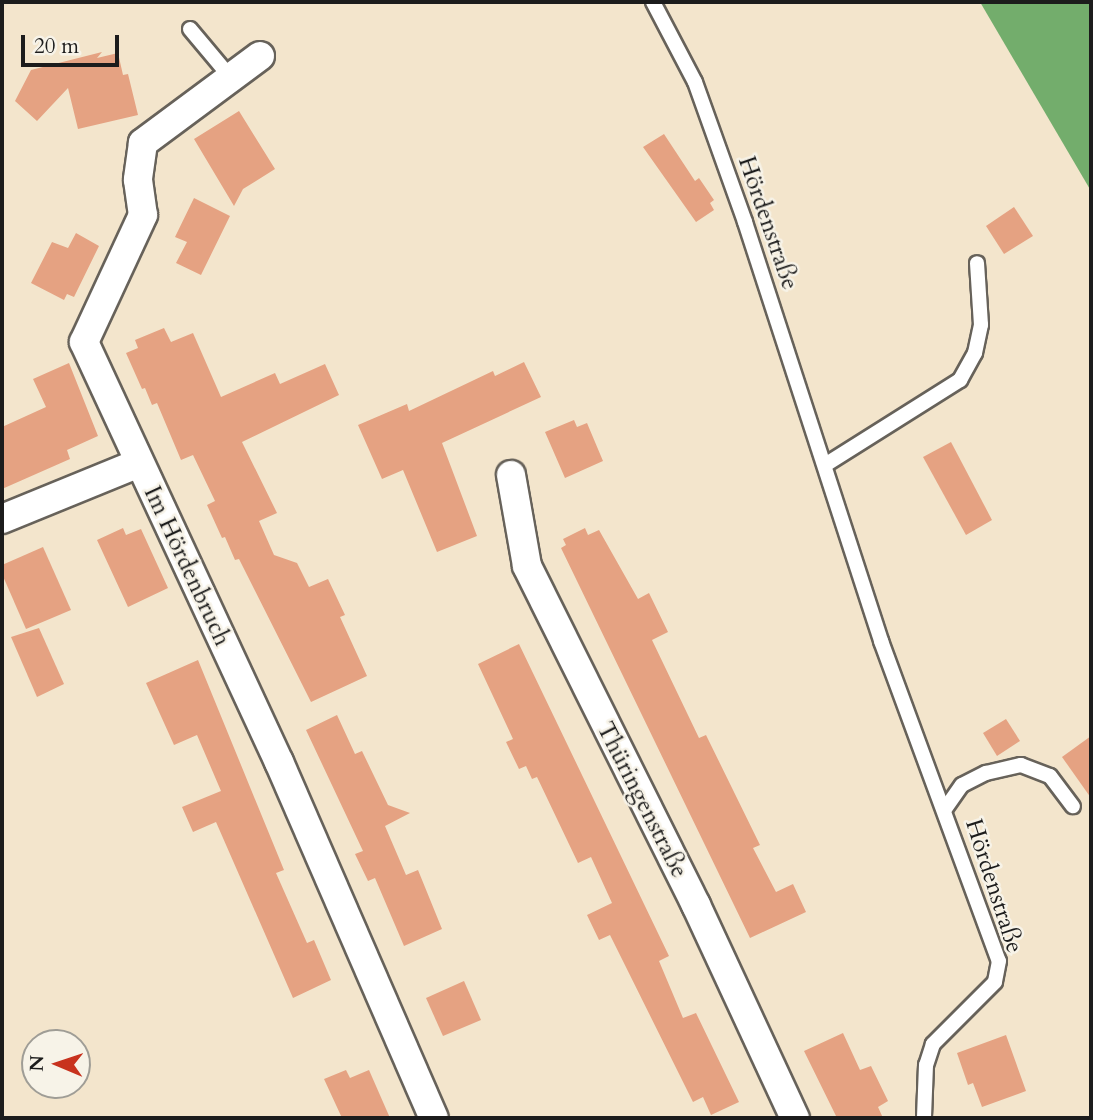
<!DOCTYPE html>
<html>
<head>
<meta charset="utf-8">
<style>
	body { margin:0 }
	#map { position:relative; width:1093px; height:1120px; overflow:hidden; background:#f3e5cc; font-family:Cardo,serif }
	div>[style] { position:absolute }
	.forest>* { inset:0; background:#73ad6c }
	.building>* { inset:0; background:#e5a282 }
	.roads { filter:drop-shadow(2px 0 #67625a) drop-shadow(-2px 0 #67625a) drop-shadow(0 2px #67625a) drop-shadow(0 -2px #67625a) }
	.lane>* { height:14px; margin:-7px; padding:0 7px; transform-origin:7px; border-radius:7px; background:#fff }
	.street>* { height:28px; margin:-14px; padding:0 14px; transform-origin:14px; border-radius:14px; background:#fff }
	span { translate:-50% -50%; white-space:nowrap; text-align:center; line-height:1.15; -webkit-text-stroke:5px #f7f3e8; paint-order:stroke }
	.street-label { font-size:24px; color:#1c1c1c }
	.frame { position:absolute; inset:0; border:4px solid #1c1c1c; pointer-events:none }
	.north { position:absolute; left:21px; top:1029px; width:70px; height:70px; box-sizing:border-box; background:#f7f3e8; border:2px solid #9f9d96; border-radius:50%; rotate:272deg; font-size:19px; font-weight:700; line-height:28px; text-align:center; color:#1c1c1c }
	.north::after { content:''; display:block; margin:auto; width:24px; height:32px; background:#c8321e; clip-path:polygon(50% 0,100% 100%,50% 72%,0 100%) }
	.scale { position:absolute; left:21px; top:35px; width:98px; height:32px; box-sizing:border-box; border:4px solid #1c1c1c; border-top:0; padding-left:9px; font-size:21px; line-height:24px; white-space:nowrap; color:#1c1c1c; -webkit-text-stroke:5px #f7f3e8; paint-order:stroke }
</style>
</head>
<body>
<div id="map">
	<div class="forest">
		<div style="clip-path:polygon(980px 2px,1091px 2px,1091px 191px)"></div>
	</div>
	<div class="building">
		<div style="clip-path:polygon(102px 52px,97px 58px,118px 53px,123px 75px,128px 74px,138px 115px,78px 129px,68px 88px,37px 121px,15px 101px,31px 70px)"></div>
		<div style="clip-path:polygon(239px 111px,275px 169px,243px 189px,234px 206px,194px 139px)"></div>
		<div style="clip-path:polygon(664px 134px,695px 181px,699px 178px,714px 200px,710px 203px,714px 210px,696px 222px,643px 147px)"></div>
		<div style="clip-path:polygon(194px 198px,230px 216px,201px 275px,176px 263px,187px 242px,175px 237px)"></div>
		<div style="clip-path:polygon(1014px 207px,1033px 236px,1004px 254px,986px 226px)"></div>
		<div style="clip-path:polygon(76px 233px,99px 246px,74px 297px,67px 294px,64px 300px,31px 283px,52px 242px,68px 248px)"></div>
		<div style="clip-path:polygon(164px 328px,171px 342px,193px 333px,221px 397px,275px 373px,280px 384px,325px 364px,339px 395px,242px 442px,277px 513px,259px 521px,274px 555px,297px 563px,309px 587px,328px 579px,345px 615px,340px 617px,367px 676px,311px 702px,239px 559px,235px 560px,225px 537px,222px 538px,207px 505px,215px 501px,193px 455px,181px 460px,157px 403px,152px 405px,145px 388px,142px 389px,126px 353px,138px 348px,135px 340px)"></div>
		<div style="clip-path:polygon(524px 362px,541px 397px,442px 443px,477px 536px,437px 552px,403px 470px,382px 479px,358px 425px,407px 404px,409px 411px,493px 371px,495px 376px)"></div>
		<div style="clip-path:polygon(69px 363px,98px 436px,67px 450px,70px 459px,2px 489px,2px 427px,46px 407px,33px 379px)"></div>
		<div style="clip-path:polygon(574px 420px,577px 427px,587px 423px,603px 461px,565px 478px,545px 432px)"></div>
		<div style="clip-path:polygon(951px 442px,992px 520px,966px 535px,923px 457px)"></div>
		<div style="clip-path:polygon(123px 528px,126px 535px,141px 529px,168px 588px,128px 607px,97px 540px)"></div>
		<div style="clip-path:polygon(585px 528px,588px 535px,599px 530px,638px 599px,649px 593px,668px 632px,652px 640px,699px 738px,706px 735px,760px 845px,753px 848px,776px 892px,793px 884px,806px 912px,750px 938px,561px 548px,566px 545px,563px 539px)"></div>
		<div style="clip-path:polygon(43px 547px,71px 610px,26px 629px,2px 574px,2px 565px)"></div>
		<div style="clip-path:polygon(39px 628px,64px 684px,37px 697px,11px 637px)"></div>
		<div style="clip-path:polygon(519px 644px,669px 956px,659px 961px,683px 1018px,696px 1013px,739px 1102px,711px 1115px,703px 1097px,693px 1102px,610px 935px,599px 940px,587px 915px,612px 903px,591px 857px,578px 863px,537px 777px,532px 779px,526px 766px,519px 769px,506px 742px,513px 739px,478px 664px)"></div>
		<div style="clip-path:polygon(198px 660px,284px 870px,276px 873px,307px 943px,314px 940px,331px 980px,293px 998px,216px 822px,193px 832px,182px 807px,221px 791px,197px 735px,174px 745px,146px 683px)"></div>
		<div style="clip-path:polygon(337px 715px,355px 754px,362px 751px,388px 805px,410px 813px,385px 826px,406px 875px,418px 870px,442px 929px,404px 946px,375px 878px,368px 881px,355px 854px,363px 851px,306px 730px)"></div>
		<div style="clip-path:polygon(1006px 719px,1020px 741px,997px 756px,983px 733px)"></div>
		<div style="clip-path:polygon(1091px 736px,1091px 798px,1062px 757px)"></div>
		<div style="clip-path:polygon(464px 981px,481px 1020px,443px 1036px,426px 998px)"></div>
		<div style="clip-path:polygon(843px 1033px,860px 1070px,871px 1066px,888px 1101px,878px 1107px,883px 1118px,837px 1118px,804px 1051px)"></div>
		<div style="clip-path:polygon(1006px 1035px,1026px 1091px,982px 1107px,973px 1083px,968px 1085px,957px 1053px)"></div>
		<div style="clip-path:polygon(346px 1070px,350px 1078px,369px 1070px,390px 1118px,342px 1118px,324px 1079px)"></div>
	</div>
	<div class="roads">
		<div class="lane">
			<div style="left:653px;top:2px;width:90px;rotate:62.3deg"></div>
			<div style="left:695px;top:82px;width:149px;rotate:70.3deg"></div>
			<div style="left:745px;top:222px;width:441px;rotate:72deg"></div>
			<div style="left:881px;top:641px;width:341px;rotate:69.8deg"></div>
			<div style="left:999px;top:961px;width:21px;rotate:101deg"></div>
			<div style="left:995px;top:982px;width:88px;rotate:135deg"></div>
			<div style="left:933px;top:1044px;width:22px;rotate:108deg"></div>
			<div style="left:926px;top:1065px;width:53px;rotate:92.2deg"></div>
			<div style="left:190px;top:29px;width:64px;rotate:50.1deg"></div>
			<div style="left:825px;top:465px;width:160px;rotate:-32.2deg"></div>
			<div style="left:960px;top:380px;width:31px;rotate:-61deg"></div>
			<div style="left:975px;top:353px;width:29px;rotate:-78deg"></div>
			<div style="left:981px;top:325px;width:62px;rotate:-93.7deg"></div>
			<div style="left:945px;top:809px;width:29px;rotate:-55deg"></div>
			<div style="left:962px;top:785px;width:27px;rotate:-27deg"></div>
			<div style="left:986px;top:773px;width:36px;rotate:-13deg"></div>
			<div style="left:1021px;top:765px;width:31px;rotate:21deg"></div>
			<div style="left:1050px;top:776px;width:38px;rotate:53deg"></div>
		</div>
		<div class="street">
			<div style="left:260px;top:56px;width:146px;rotate:143.4deg"></div>
			<div style="left:143px;top:143px;width:37px;rotate:98deg"></div>
			<div style="left:138px;top:180px;width:35px;rotate:82deg"></div>
			<div style="left:143px;top:215px;width:140px;rotate:114.9deg"></div>
			<div style="left:84px;top:342px;width:463px;rotate:65.1deg"></div>
			<div style="left:279px;top:762px;width:388px;rotate:66.5deg"></div>
			<div style="left:511px;top:475px;width:92px;rotate:80deg"></div>
			<div style="left:527px;top:566px;width:379px;rotate:63.5deg"></div>
			<div style="left:696px;top:905px;width:235px;rotate:65.1deg"></div>
			<div style="left:2px;top:519px;width:148px;rotate:-22.2deg"></div>
		</div>
	</div>
	<div class="street-label">
		<span style="left:768px;top:223px;rotate:71deg">Hördenstraße</span>
		<span style="left:187px;top:566px;rotate:65deg">Im Hördenbruch</span>
		<span style="left:642px;top:800px;rotate:63deg">Thüringenstraße</span>
		<span style="left:994px;top:886px;rotate:72deg">Hördenstraße</span>
	</div>
	<div class="frame"></div>
	<div class="north">N</div>
	<div class="scale">20 m</div>
</div>
</body>
</html>
